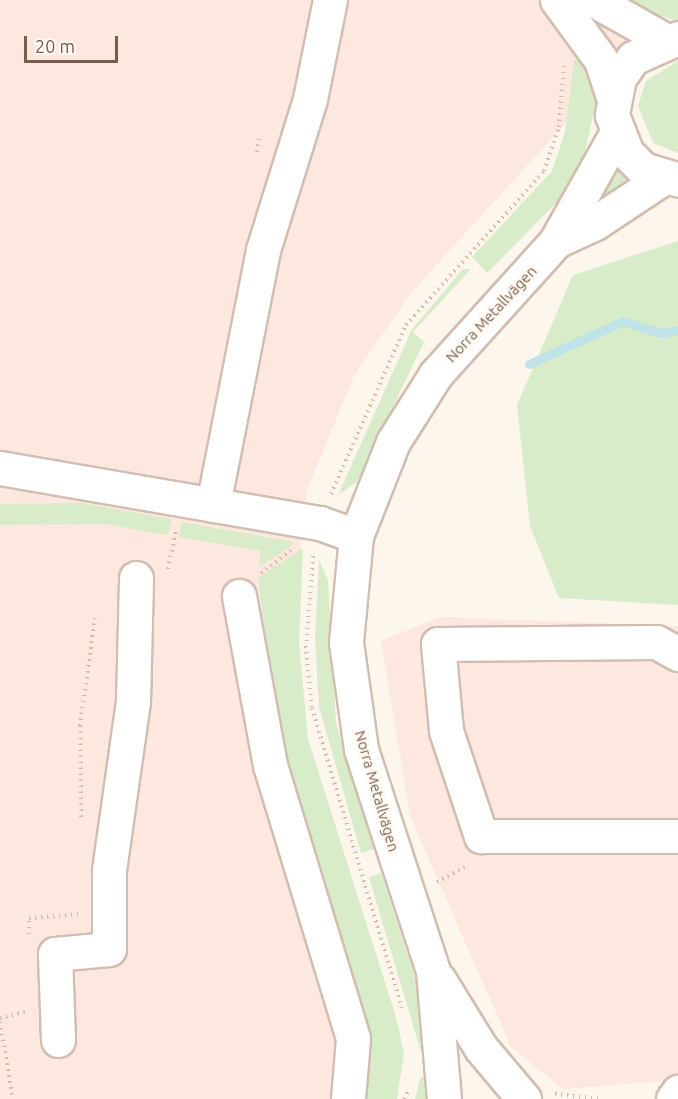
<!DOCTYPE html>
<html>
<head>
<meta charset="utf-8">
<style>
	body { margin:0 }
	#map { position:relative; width:678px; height:1099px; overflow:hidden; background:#fdf6ec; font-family:Ubuntu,sans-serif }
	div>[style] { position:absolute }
	.commercial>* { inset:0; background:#fde8e0 }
	.green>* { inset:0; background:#d8ecc9 }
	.stream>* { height:9px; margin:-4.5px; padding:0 4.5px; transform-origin:4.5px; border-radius:4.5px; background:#bfe3e8 }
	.path>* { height:4px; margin-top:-2px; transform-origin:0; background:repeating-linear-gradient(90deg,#d9b8a5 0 1.5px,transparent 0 6px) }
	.roads { filter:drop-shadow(2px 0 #d1beb0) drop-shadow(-2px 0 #d1beb0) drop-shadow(0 2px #d1beb0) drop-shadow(0 -2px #d1beb0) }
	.minor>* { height:33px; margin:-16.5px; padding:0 16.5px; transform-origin:16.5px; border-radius:16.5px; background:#fff }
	span { translate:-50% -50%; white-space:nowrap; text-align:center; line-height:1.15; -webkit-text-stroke:6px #fffaf3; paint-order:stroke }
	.street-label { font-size:15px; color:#7a5c4d }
	.scale { position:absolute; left:24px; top:36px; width:94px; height:27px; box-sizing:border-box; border:3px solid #7a5c4d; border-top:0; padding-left:8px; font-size:18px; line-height:21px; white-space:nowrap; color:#7a5c4d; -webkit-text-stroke:4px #fffaf3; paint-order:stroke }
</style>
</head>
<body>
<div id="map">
	<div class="commercial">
		<div style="clip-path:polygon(0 0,678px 0,410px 294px,354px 376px,307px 490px,290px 647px,377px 1099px,0 1099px)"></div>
		<div style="clip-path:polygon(440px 617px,678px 626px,678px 1080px,563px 1089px,511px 1047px,410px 816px,381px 641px)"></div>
	</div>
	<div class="green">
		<div style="clip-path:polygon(630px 0,678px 0,678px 21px,625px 4px)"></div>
		<div style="clip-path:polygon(583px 53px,597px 99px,582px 165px,567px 192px,487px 273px,472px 257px,552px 171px,565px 132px,574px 61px)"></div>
		<div style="clip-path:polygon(678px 61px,678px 153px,653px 143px,638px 106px,646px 81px)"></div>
		<div style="clip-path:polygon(613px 165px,632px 179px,587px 217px)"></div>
		<div style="clip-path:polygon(678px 241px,678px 605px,559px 598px,530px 526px,517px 405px,573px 275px)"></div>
		<div style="clip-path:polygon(463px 269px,471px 269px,413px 332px,424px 342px,357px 482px,338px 495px,412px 329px)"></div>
		<div style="clip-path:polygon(82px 503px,172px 519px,168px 535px,105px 524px,0 525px,0 504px)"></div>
		<div style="clip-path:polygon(182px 522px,293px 542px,293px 545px,259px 567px,261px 551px,178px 537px)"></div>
		<div style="clip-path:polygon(303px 548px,299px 643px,308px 739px,396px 1017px,404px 1053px,397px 1099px,363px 1099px,368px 1033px,281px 753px,258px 578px)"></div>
		<div style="clip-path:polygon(319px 559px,328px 580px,336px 723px,375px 849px,361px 853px,319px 707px,315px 638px)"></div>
		<div style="clip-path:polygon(381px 873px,413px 971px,433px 1047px,420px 1049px,369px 877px)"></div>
		<div style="clip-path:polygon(426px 1074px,435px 1099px,415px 1099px,420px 1079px)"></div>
	</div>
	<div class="stream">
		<div style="left:529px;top:364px;width:103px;rotate:-24.6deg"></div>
		<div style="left:623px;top:321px;width:39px;rotate:18deg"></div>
		<div style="left:660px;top:333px;width:18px;rotate:-9deg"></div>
	</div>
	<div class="path">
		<div style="left:257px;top:152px;width:17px;rotate:-80deg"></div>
		<div style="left:331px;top:494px;width:185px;rotate:-66.1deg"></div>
		<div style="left:406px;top:325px;width:207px;rotate:-48.1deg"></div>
		<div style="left:544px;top:171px;width:46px;rotate:-71.2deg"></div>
		<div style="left:559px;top:127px;width:61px;rotate:-85.3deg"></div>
		<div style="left:313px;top:556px;width:90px;rotate:94.4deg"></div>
		<div style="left:306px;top:646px;width:62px;rotate:84.5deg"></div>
		<div style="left:312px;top:708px;width:313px;rotate:73.3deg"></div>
		<div style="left:168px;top:569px;width:41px;rotate:-78.7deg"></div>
		<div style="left:261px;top:573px;width:38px;rotate:-37deg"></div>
		<div style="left:81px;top:817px;width:91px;rotate:-90.6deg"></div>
		<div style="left:80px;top:726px;width:109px;rotate:-82.1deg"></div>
		<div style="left:437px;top:882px;width:36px;rotate:-28deg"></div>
		<div style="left:29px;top:934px;width:16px;rotate:-90deg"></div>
		<div style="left:29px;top:918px;width:50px;rotate:-4.6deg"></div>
		<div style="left:0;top:1018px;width:26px;rotate:-13deg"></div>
		<div style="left:0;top:1022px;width:78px;rotate:80.4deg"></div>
		<div style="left:555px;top:1094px;width:45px;rotate:6.3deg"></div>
		<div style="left:404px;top:1099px;width:11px;rotate:-63deg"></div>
	</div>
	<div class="roads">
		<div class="minor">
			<div style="left:557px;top:0;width:74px;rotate:53.7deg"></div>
			<div style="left:601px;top:60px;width:38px;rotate:72deg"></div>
			<div style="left:594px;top:0;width:81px;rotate:29.4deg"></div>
			<div style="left:678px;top:38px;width:49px;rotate:156deg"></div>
			<div style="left:633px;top:58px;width:24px;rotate:125deg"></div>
			<div style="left:619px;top:78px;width:38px;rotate:101deg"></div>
			<div style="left:612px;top:115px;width:41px;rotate:68.5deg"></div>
			<div style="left:627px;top:153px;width:23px;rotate:45deg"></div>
			<div style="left:643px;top:169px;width:37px;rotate:17deg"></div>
			<div style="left:556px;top:241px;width:43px;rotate:-24.8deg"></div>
			<div style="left:595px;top:223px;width:82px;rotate:-33.5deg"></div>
			<div style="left:0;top:468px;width:325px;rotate:9.8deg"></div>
			<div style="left:320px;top:523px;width:38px;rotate:20deg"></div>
			<div style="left:213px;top:505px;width:260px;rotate:-78.9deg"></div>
			<div style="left:263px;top:250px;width:158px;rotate:-72.7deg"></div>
			<div style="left:310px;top:99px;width:101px;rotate:-78.6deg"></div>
			<div style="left:239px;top:596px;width:172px;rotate:79.6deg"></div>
			<div style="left:270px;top:765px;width:286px;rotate:73.1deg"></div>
			<div style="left:353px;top:1039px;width:60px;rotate:94.8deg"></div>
			<div style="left:678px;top:654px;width:25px;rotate:-151deg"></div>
			<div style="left:656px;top:642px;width:218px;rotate:179.5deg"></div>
			<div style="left:438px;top:644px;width:87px;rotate:84.7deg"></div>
			<div style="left:446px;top:731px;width:111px;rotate:71.6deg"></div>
			<div style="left:481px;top:836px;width:197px"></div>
			<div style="left:439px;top:980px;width:80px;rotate:58.3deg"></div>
			<div style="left:481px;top:1048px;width:67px;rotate:49.9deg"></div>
			<div style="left:58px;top:1040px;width:86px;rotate:-92deg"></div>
			<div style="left:55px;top:954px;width:54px;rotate:-5.3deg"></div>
			<div style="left:109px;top:949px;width:79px;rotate:-90deg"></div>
			<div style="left:109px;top:870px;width:170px;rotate:-81.9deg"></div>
			<div style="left:133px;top:702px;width:124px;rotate:-88.6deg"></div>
			<div style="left:444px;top:1099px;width:128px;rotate:-94.9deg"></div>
			<div style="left:433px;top:971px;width:233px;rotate:-108deg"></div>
			<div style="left:361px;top:749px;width:108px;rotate:-98deg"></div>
			<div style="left:346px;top:642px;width:106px;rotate:-84.6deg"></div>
			<div style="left:356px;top:536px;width:101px;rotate:-68.5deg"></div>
			<div style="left:393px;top:442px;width:80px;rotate:-57.7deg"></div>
			<div style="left:436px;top:374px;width:179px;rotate:-47.9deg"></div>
			<div style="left:556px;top:241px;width:123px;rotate:-60.7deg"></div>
			<div style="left:673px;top:1099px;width:9px;rotate:-54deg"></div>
		</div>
	</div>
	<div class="street-label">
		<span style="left:491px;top:314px;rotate:-47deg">Norra Metallvägen</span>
		<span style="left:377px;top:791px;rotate:74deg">Norra Metallvägen</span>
	</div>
	<div class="scale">20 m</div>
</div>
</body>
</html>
